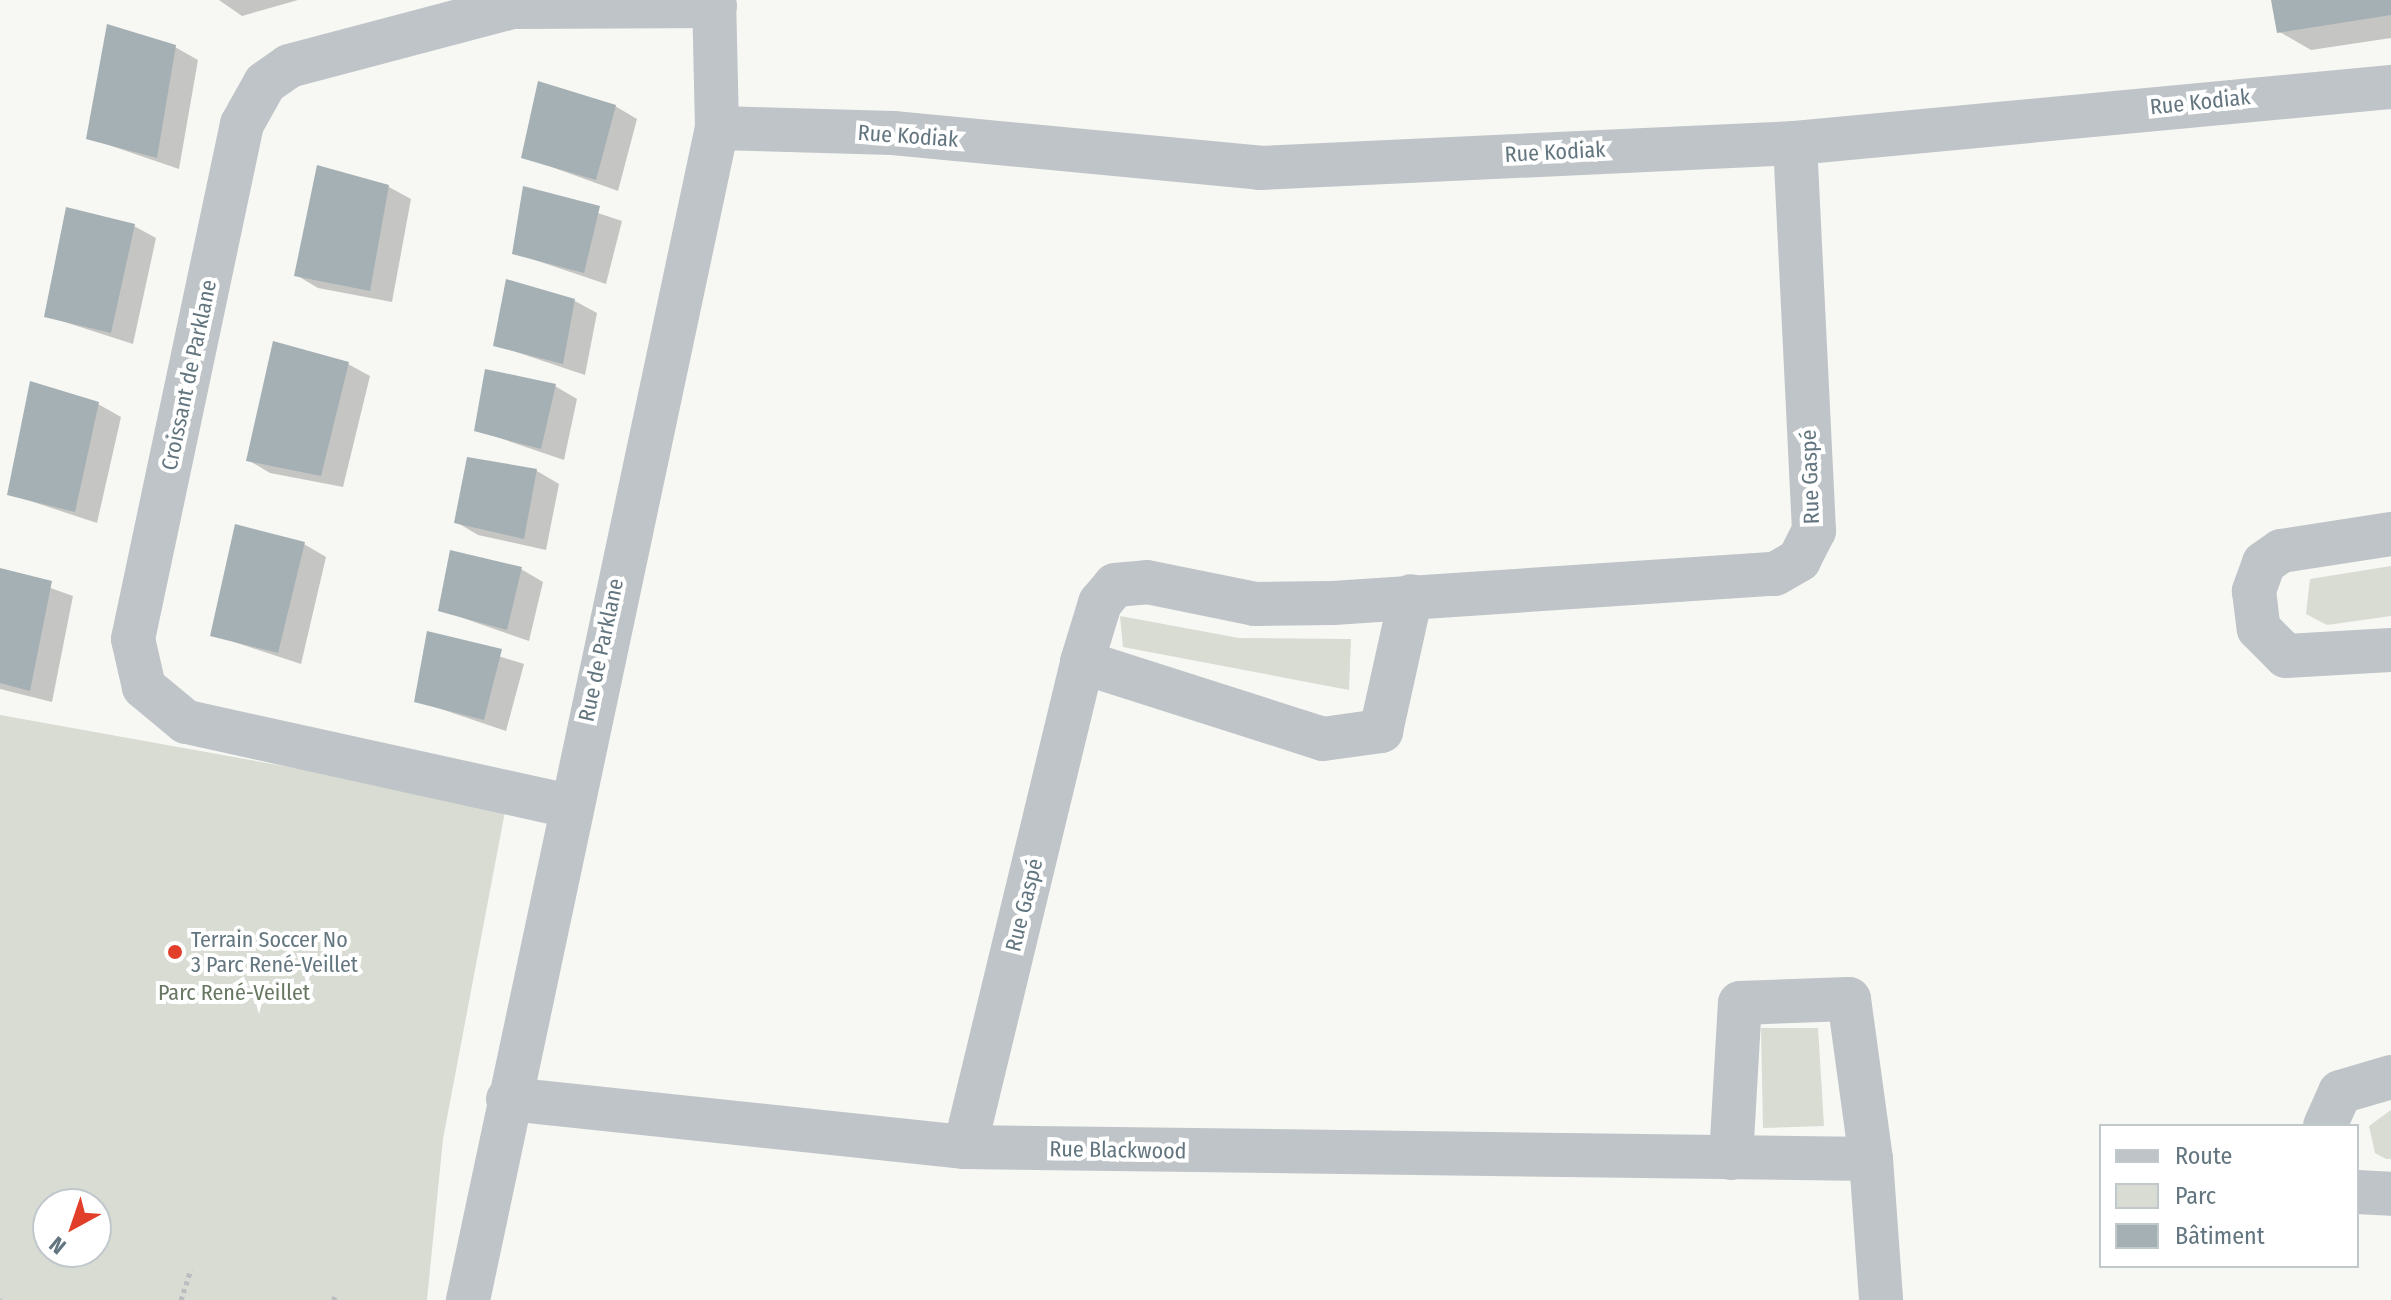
<!DOCTYPE html>
<html>
<head>
<meta charset="utf-8">
<style>
	body { margin:0 }
	#map { position:relative; width:2391px; height:1300px; overflow:hidden; background:#f7f7f4; font-family:"Fira Sans Condensed",sans-serif }
	div>[style] { position:absolute }
	.green>* { inset:0; background:#d8dcd3 }
	.shadow>* { inset:0; background:#0003 }
	.building>* { inset:0; background:#a5b0b4 }
	.path>* { height:5px; margin-top:-2.5px; transform-origin:0; background:repeating-linear-gradient(90deg,#b9bdbf 0 4px,transparent 0 8px) }
	.minor>* { height:44px; margin:-22px; padding:0 22px; transform-origin:22px; border-radius:22px; background:#bec4c7 }
	.dots>* { width:22px; height:22px; translate:-50% -50%; box-sizing:border-box; border:4px solid #fff; border-radius:50% }
	span { translate:-50% -50%; white-space:nowrap; text-align:center; line-height:1.15; -webkit-text-stroke:8px #fff; paint-order:stroke }
	.street-label { font-size:22px; color:#63767f }
	.poi-label { font-size:22px; color:#63767f }
	.left { translate:0 -50%; text-align:left }
	.park-label { font-size:22px; color:#687761 }
	.legend { position:absolute; left:2099px; top:1124px; width:260px; height:144px; box-sizing:border-box; background:#fff; border:2px solid #c1c8cc; margin:0; padding:10px 14px; list-style:none; font-size:24px; color:#63767f }
	.legend li { display:flex; align-items:center; gap:16px; height:40px }
	.legend b { width:40px; border:2px solid #c1c8cc }
	.north { position:absolute; left:32px; top:1188px; width:80px; height:80px; box-sizing:border-box; background:#fff; border:2px solid #c1c8cc; border-radius:50%; rotate:220deg; font-size:22px; font-weight:700; line-height:32px; text-align:center; color:#63767f }
	.north::after { content:''; display:block; margin:auto; width:28px; height:36px; background:#e23f2a; clip-path:polygon(50% 0,100% 100%,50% 72%,0 100%) }
</style>
</head>
<body>
<div id="map">
	<div class="green">
		<div style="clip-path:polygon(2391px 566px,2391px 616px,2327px 625px,2306px 614px,2310px 579px)"></div>
		<div style="clip-path:polygon(1120px 616px,1239px 638px,1351px 639px,1349px 690px,1123px 647px)"></div>
		<div style="clip-path:polygon(evenodd,0 715px,506px 806px,443px 1139px,427px 1300px,0 1300px,0 715px,48px 1204px,96px 1204px,96px 1252px,48px 1252px,48px 1204px)"></div>
		<div style="clip-path:polygon(1761px 1028px,1818px 1028px,1824px 1126px,1763px 1128px)"></div>
		<div style="clip-path:polygon(2391px 1110px,2391px 1159px,2386px 1159px,2375px 1153px,2369px 1126px)"></div>
	</div>
	<div class="shadow">
		<div style="clip-path:polygon(219px 0,298px 0,242px 16px)"></div>
		<div style="clip-path:polygon(2273px 0,2391px 0,2391px 38px,2311px 50px,2278px 31px)"></div>
		<div style="clip-path:polygon(175px 47px,198px 60px,179px 169px,88px 138px)"></div>
		<div style="clip-path:polygon(615px 106px,637px 119px,618px 191px,524px 157px)"></div>
		<div style="clip-path:polygon(389px 187px,411px 199px,392px 302px,318px 288px,296px 275px)"></div>
		<div style="clip-path:polygon(525px 189px,622px 221px,606px 284px,514px 253px)"></div>
		<div style="clip-path:polygon(134px 226px,156px 238px,133px 344px,46px 316px)"></div>
		<div style="clip-path:polygon(575px 301px,597px 313px,585px 375px,495px 345px)"></div>
		<div style="clip-path:polygon(348px 364px,370px 376px,343px 487px,270px 473px,248px 460px)"></div>
		<div style="clip-path:polygon(555px 386px,577px 399px,564px 460px,476px 430px)"></div>
		<div style="clip-path:polygon(98px 404px,121px 417px,97px 523px,9px 494px)"></div>
		<div style="clip-path:polygon(469px 460px,537px 471px,559px 484px,546px 550px,478px 535px,456px 522px)"></div>
		<div style="clip-path:polygon(304px 544px,326px 557px,301px 664px,213px 635px)"></div>
		<div style="clip-path:polygon(521px 569px,543px 582px,529px 641px,440px 610px)"></div>
		<div style="clip-path:polygon(0 570px,73px 596px,52px 702px,0 689px)"></div>
		<div style="clip-path:polygon(428px 634px,524px 664px,506px 731px,417px 701px)"></div>
	</div>
	<div class="building">
		<div style="clip-path:polygon(2271px 0,2391px 0,2391px 15px,2277px 33px)"></div>
		<div style="clip-path:polygon(107px 24px,176px 45px,157px 158px,86px 139px)"></div>
		<div style="clip-path:polygon(538px 81px,616px 105px,596px 180px,521px 158px)"></div>
		<div style="clip-path:polygon(317px 165px,389px 185px,370px 291px,294px 276px)"></div>
		<div style="clip-path:polygon(523px 186px,600px 206px,584px 273px,512px 254px)"></div>
		<div style="clip-path:polygon(66px 207px,135px 224px,111px 333px,44px 317px)"></div>
		<div style="clip-path:polygon(506px 279px,575px 299px,563px 364px,493px 346px)"></div>
		<div style="clip-path:polygon(273px 341px,349px 362px,321px 476px,246px 461px)"></div>
		<div style="clip-path:polygon(485px 369px,556px 384px,541px 449px,474px 431px)"></div>
		<div style="clip-path:polygon(30px 381px,99px 402px,75px 512px,7px 495px)"></div>
		<div style="clip-path:polygon(467px 457px,537px 469px,524px 539px,454px 523px)"></div>
		<div style="clip-path:polygon(235px 524px,305px 542px,278px 653px,210px 636px)"></div>
		<div style="clip-path:polygon(450px 550px,522px 567px,507px 630px,438px 611px)"></div>
		<div style="clip-path:polygon(0 568px,52px 581px,30px 691px,0 683px)"></div>
		<div style="clip-path:polygon(427px 631px,502px 649px,484px 720px,414px 702px)"></div>
	</div>
	<div class="path">
		<div style="left:0;top:1299px;width:1px;rotate:45deg"></div>
		<div style="left:181px;top:1300px;width:32px;rotate:-72deg"></div>
		<div style="left:333px;top:1300px;width:4px;rotate:-56deg"></div>
	</div>
	<div class="minor">
		<div style="left:717px;top:128px;width:176px;rotate:1.6deg"></div>
		<div style="left:893px;top:133px;width:369px;rotate:5.4deg"></div>
		<div style="left:1260px;top:168px;width:536px;rotate:-2.68deg"></div>
		<div style="left:1795px;top:143px;width:599px;rotate:-5.37deg"></div>
		<div style="left:2391px;top:534px;width:111px;rotate:171.2deg"></div>
		<div style="left:2281px;top:551px;width:21px;rotate:145deg"></div>
		<div style="left:2264px;top:563px;width:30px;rotate:110deg"></div>
		<div style="left:2254px;top:591px;width:38px;rotate:83deg"></div>
		<div style="left:2259px;top:629px;width:38px;rotate:45deg"></div>
		<div style="left:2286px;top:656px;width:105px;rotate:-3.3deg"></div>
		<div style="left:1082px;top:662px;width:253px;rotate:17.7deg"></div>
		<div style="left:1323px;top:739px;width:59px;rotate:-7.9deg"></div>
		<div style="left:1381px;top:731px;width:138px;rotate:-77.5deg"></div>
		<div style="left:569px;top:806px;width:392px;rotate:-167.6deg"></div>
		<div style="left:186px;top:722px;width:55px;rotate:-140.2deg"></div>
		<div style="left:144px;top:687px;width:49px;rotate:-102.9deg"></div>
		<div style="left:133px;top:639px;width:526px;rotate:-78.05deg"></div>
		<div style="left:242px;top:124px;width:47px;rotate:-60.7deg"></div>
		<div style="left:265px;top:83px;width:29px;rotate:-35deg"></div>
		<div style="left:289px;top:66px;width:232px;rotate:-14.8deg"></div>
		<div style="left:513px;top:7px;width:202px;rotate:-0.3deg"></div>
		<div style="left:508px;top:1099px;width:460px;rotate:6deg"></div>
		<div style="left:965px;top:1147px;width:906px;rotate:0.76deg"></div>
		<div style="left:1871px;top:1159px;width:141px;rotate:85.9deg"></div>
		<div style="left:2325px;top:1126px;width:37px;rotate:-66deg"></div>
		<div style="left:2340px;top:1092px;width:53px;rotate:-16.4deg"></div>
		<div style="left:965px;top:1147px;width:499px;rotate:-76.4deg"></div>
		<div style="left:1082px;top:662px;width:62px;rotate:-73deg"></div>
		<div style="left:1100px;top:603px;width:23px;rotate:-50deg"></div>
		<div style="left:1115px;top:585px;width:32px;rotate:-5deg"></div>
		<div style="left:1147px;top:582px;width:110px;rotate:11.5deg"></div>
		<div style="left:1255px;top:604px;width:78px;rotate:-0.7deg"></div>
		<div style="left:1333px;top:603px;width:443px;rotate:-3.8deg"></div>
		<div style="left:1775px;top:574px;width:28px;rotate:-30deg"></div>
		<div style="left:1799px;top:560px;width:33px;rotate:-63deg"></div>
		<div style="left:1814px;top:531px;width:388px;rotate:-92.8deg"></div>
		<div style="left:1731px;top:1158px;width:155px;rotate:-86.7deg"></div>
		<div style="left:1740px;top:1003px;width:109px;rotate:-2.1deg"></div>
		<div style="left:1849px;top:999px;width:162px;rotate:82.2deg"></div>
		<div style="left:2357px;top:1192px;width:34px;rotate:3deg"></div>
		<div style="left:468px;top:1300px;width:1198px;rotate:-78.01deg"></div>
		<div style="left:717px;top:128px;width:128px;rotate:-91.3deg"></div>
	</div>
	<div class="dots">
		<div style="left:175px;top:952px;background:#e23f2a"></div>
	</div>
	<div class="street-label">
		<span style="left:2200px;top:102px;rotate:-6deg">Rue Kodiak</span>
		<span style="left:908px;top:136px;rotate:4deg">Rue Kodiak</span>
		<span style="left:1555px;top:152px;rotate:-3deg">Rue Kodiak</span>
		<span style="left:189px;top:375px;rotate:-78deg">Croissant de Parklane</span>
		<span style="left:1810px;top:477px;rotate:-92deg">Rue Gaspé</span>
		<span style="left:601px;top:650px;rotate:-78deg">Rue de Parklane</span>
		<span style="left:1024px;top:905px;rotate:-76deg">Rue Gaspé</span>
		<span style="left:1118px;top:1150px;rotate:1deg">Rue Blackwood</span>
	</div>
	<div class="poi-label">
		<span class="left" style="left:191px;top:952px">Terrain Soccer No<br>3 Parc René-Veillet</span>
	</div>
	<div class="park-label">
		<span style="left:234px;top:993px">Parc René-Veillet</span>
	</div>
	<ul class="legend">
	<li><b style="height:10px;background:#bec4c7"></b>Route</li>
	<li><b style="height:22px;background:#d8dcd3"></b>Parc</li>
	<li><b style="height:22px;background:#a5b0b4"></b>Bâtiment</li>
	</ul>
	<div class="north">N</div>
</div>
</body>
</html>
